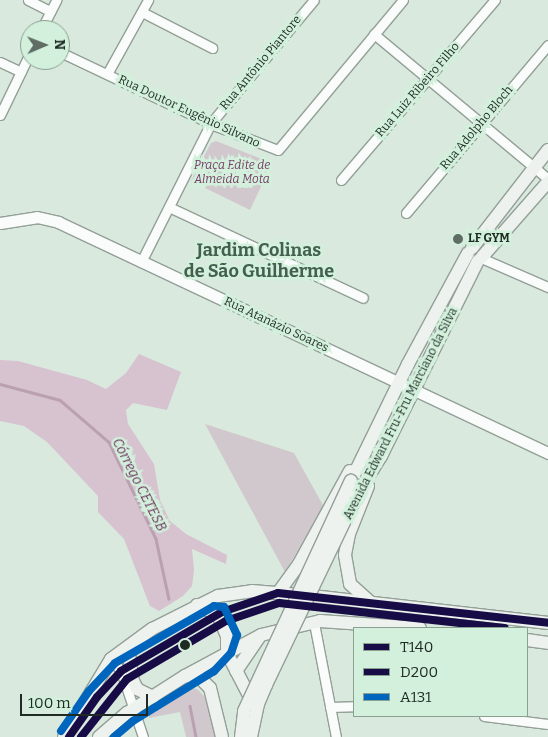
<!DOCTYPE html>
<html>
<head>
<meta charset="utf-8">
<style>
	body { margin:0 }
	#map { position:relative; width:548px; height:737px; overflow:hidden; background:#d9e9de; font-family:Bitter,serif }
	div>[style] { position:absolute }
	.green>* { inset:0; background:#d1c8ce }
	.forest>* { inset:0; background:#d6c3cf }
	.stream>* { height:2.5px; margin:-1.25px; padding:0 1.25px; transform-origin:1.25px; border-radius:1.25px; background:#baa0b0 }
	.roads { filter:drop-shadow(1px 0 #939f97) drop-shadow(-1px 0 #939f97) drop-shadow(0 1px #939f97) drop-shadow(0 -1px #939f97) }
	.minor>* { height:9px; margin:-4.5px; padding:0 4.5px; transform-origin:4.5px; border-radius:4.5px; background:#f9fcfa }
	.tertiary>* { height:11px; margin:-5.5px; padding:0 5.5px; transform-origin:5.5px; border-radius:5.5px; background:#f9fcfa }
	.secondary>* { height:12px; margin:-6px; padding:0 6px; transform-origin:6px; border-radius:6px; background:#edf2ef }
	.bridges { filter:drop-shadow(1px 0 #939f97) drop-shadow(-1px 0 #939f97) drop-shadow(0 1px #939f97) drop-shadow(0 -1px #939f97) }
	.secondary-bridge>* { height:12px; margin:-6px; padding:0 6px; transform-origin:6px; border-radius:6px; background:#edf2ef }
	.bus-1>* { height:8px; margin:-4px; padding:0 4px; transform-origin:4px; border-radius:4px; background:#170c46 }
	.bus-2>* { height:8px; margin:-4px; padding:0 4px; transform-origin:4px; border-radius:4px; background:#170c46 }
	.bus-3>* { height:8px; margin:-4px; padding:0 4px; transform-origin:4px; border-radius:4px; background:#0065bd }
	.dots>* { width:14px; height:14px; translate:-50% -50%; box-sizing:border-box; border:2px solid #d2f0dc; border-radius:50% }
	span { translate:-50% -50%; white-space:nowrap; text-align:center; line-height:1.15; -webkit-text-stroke:5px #d2f0dc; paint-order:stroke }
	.street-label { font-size:12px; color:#1e2a22 }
	.park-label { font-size:12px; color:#783d66; font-style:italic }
	.poi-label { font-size:12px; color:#1e2a22; font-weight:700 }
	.left { translate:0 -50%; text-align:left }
	.water-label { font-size:14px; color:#70365f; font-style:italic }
	.district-label { font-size:18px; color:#445f4e; font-weight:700 }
	.legend { position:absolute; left:353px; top:627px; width:175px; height:90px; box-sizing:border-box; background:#d2f0dc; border:1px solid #8aa192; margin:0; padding:6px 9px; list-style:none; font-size:15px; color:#1e2a22 }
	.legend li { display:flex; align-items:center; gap:10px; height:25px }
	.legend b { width:25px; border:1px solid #8aa192 }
	.north { position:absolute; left:20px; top:20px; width:50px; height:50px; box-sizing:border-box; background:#d2f0dc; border:1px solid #8aa192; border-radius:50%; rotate:89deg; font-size:14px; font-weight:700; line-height:20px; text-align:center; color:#1e2a22 }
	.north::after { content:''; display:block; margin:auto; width:18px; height:22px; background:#5f6d64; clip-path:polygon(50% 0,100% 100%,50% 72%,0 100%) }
	.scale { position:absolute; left:20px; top:694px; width:128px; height:22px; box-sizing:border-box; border:2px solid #1e2a22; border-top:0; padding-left:6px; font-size:15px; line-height:18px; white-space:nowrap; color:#1e2a22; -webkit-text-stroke:4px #d2f0dc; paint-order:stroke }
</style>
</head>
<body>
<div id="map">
	<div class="green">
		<div style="clip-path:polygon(216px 141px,272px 163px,250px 210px,191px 181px,211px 143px)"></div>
		<div style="clip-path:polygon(205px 424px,294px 453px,324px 507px,285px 572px)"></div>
		<div style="clip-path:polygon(187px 687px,197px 689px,208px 700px,216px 737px,186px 737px,180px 712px,149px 718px,149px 707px)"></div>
	</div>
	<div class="forest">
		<div style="clip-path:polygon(139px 354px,181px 372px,167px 410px,133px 403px,126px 410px,128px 424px,154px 464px,160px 500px,170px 521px,186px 534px,227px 555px,226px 564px,192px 549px,194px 570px,192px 586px,183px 596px,159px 611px,150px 606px,124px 539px,98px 512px,98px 496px,47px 442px,24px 426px,0 421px,0 360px,18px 361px,87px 380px,106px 389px,126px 373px)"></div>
	</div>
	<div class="stream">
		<div style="left:0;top:384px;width:62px;rotate:14.9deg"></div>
		<div style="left:60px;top:400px;width:65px;rotate:40.6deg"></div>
		<div style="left:109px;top:442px;width:108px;rotate:64.1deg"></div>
		<div style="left:156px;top:539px;width:61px;rotate:77.8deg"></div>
		<div style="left:190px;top:706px;width:32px;rotate:79deg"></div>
	</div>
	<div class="roads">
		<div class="minor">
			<div style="left:28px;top:0;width:25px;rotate:27deg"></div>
			<div style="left:142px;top:12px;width:79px;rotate:27.2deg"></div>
			<div style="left:41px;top:30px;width:34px;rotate:-63deg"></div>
			<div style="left:374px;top:34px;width:226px;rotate:39.8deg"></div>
			<div style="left:60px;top:52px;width:173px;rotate:25.4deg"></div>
			<div style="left:216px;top:126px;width:66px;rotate:21.2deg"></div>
			<div style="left:278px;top:150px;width:195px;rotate:-50.2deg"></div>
			<div style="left:0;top:62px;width:23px;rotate:25deg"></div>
			<div style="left:107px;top:74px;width:85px;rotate:-61deg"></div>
			<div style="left:0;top:115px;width:69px;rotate:-64.2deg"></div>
			<div style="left:341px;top:180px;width:237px;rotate:-49.5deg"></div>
			<div style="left:169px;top:207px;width:214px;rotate:25.1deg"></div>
			<div style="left:406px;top:213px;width:220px;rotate:-49.8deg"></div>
			<div style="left:481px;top:258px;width:73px;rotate:23.4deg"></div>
			<div style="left:141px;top:262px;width:156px;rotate:-63.3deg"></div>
			<div style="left:211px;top:123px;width:160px;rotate:-50.1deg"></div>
			<div style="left:314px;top:623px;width:116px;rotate:79.1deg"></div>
			<div style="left:111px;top:659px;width:16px;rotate:50deg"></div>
			<div style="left:121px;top:671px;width:70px;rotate:71.6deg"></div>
			<div style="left:330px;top:707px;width:24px;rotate:-2deg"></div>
			<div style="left:484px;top:716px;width:64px;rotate:7.1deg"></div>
		</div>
		<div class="tertiary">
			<div style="left:0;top:223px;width:37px;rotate:-9deg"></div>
			<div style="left:37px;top:217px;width:22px;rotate:13deg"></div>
			<div style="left:58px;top:222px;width:542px;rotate:25.24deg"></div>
		</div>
		<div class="secondary">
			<div style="left:472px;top:248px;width:124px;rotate:-52.2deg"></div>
			<div style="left:482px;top:257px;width:100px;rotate:-48.7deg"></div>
			<div style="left:351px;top:481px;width:130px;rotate:-64deg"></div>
			<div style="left:408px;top:364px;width:126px;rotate:-61.6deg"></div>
			<div style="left:368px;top:486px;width:52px;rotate:111.6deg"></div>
			<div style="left:349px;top:534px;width:21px;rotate:101deg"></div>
			<div style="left:345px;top:555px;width:29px;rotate:80deg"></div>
			<div style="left:350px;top:584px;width:27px;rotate:42deg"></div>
			<div style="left:358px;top:493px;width:44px;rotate:-58.1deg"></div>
			<div style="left:381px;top:456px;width:218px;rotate:-63.6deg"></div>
			<div style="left:278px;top:593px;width:36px;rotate:-54deg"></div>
			<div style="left:299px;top:564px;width:106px;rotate:-61.3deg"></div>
			<div style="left:197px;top:605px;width:23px;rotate:25deg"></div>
			<div style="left:218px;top:615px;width:23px;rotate:67deg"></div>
			<div style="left:227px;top:636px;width:17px;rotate:90deg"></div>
			<div style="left:227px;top:653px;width:56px;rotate:62.5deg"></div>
			<div style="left:527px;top:640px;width:21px;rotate:8deg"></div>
			<div style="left:135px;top:645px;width:11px;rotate:124deg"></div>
			<div style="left:129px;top:654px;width:27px;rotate:82deg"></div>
			<div style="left:133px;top:681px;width:9px;rotate:63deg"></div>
			<div style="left:137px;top:689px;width:18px;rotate:27deg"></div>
			<div style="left:236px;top:671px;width:42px;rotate:-55.6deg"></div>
			<div style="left:185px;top:676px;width:15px;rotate:8deg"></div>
			<div style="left:200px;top:678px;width:14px;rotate:45deg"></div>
			<div style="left:210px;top:688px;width:50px;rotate:76.2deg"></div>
			<div style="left:64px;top:737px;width:91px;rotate:-58.9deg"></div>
			<div style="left:111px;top:659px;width:51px;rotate:-36.2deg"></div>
			<div style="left:152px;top:629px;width:74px;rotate:-26.6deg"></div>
			<div style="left:218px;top:596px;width:34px;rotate:-8deg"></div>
			<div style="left:252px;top:591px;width:60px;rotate:4.8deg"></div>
			<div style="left:312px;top:596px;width:238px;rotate:6.5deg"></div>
			<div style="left:99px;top:737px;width:37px;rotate:-41deg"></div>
			<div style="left:127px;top:713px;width:69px;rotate:-32.5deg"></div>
			<div style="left:185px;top:676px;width:86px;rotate:-28.3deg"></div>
			<div style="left:261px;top:635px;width:61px;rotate:-13.3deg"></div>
			<div style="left:320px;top:621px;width:100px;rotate:4deg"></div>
		</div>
	</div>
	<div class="bridges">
		<div class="secondary-bridge">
			<div style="left:241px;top:737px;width:26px;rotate:-83deg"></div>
			<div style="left:244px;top:711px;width:254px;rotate:-65.1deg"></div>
			<div style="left:251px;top:737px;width:34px;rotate:-78deg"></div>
			<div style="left:258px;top:704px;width:21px;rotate:-67deg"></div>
			<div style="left:266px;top:685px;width:222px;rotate:-64.4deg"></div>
		</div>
	</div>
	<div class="bus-1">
		<div style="left:69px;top:737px;width:49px;rotate:-55deg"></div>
		<div style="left:97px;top:697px;width:35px;rotate:-47deg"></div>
		<div style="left:121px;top:671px;width:117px;rotate:-30.3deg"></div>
		<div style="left:222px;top:612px;width:59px;rotate:-18.7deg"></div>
		<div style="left:278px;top:593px;width:272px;rotate:6.3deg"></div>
	</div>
	<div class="bus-2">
		<div style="left:81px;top:737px;width:74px;rotate:-51.6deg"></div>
		<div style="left:127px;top:679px;width:115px;rotate:-30.4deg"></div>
		<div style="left:226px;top:621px;width:56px;rotate:-18.8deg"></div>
		<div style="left:279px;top:603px;width:227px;rotate:6.3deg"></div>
	</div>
	<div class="bus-3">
		<div style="left:61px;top:731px;width:49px;rotate:-55deg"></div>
		<div style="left:89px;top:691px;width:38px;rotate:-47deg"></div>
		<div style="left:115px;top:663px;width:114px;rotate:-29.9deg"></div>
		<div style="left:214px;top:606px;width:10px;rotate:6deg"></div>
		<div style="left:224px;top:607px;width:31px;rotate:65deg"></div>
		<div style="left:237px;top:635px;width:19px;rotate:108deg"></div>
		<div style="left:231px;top:653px;width:25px;rotate:133deg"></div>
		<div style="left:214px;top:671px;width:95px;rotate:148.3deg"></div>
		<div style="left:133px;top:721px;width:25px;rotate:140deg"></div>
	</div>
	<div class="dots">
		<div style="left:458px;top:239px;background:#5f6d64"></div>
		<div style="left:185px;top:645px;background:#1e2a22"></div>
	</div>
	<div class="street-label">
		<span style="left:261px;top:63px;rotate:-50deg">Rua Antônio Piantore</span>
		<span style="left:418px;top:90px;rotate:-49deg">Rua Luiz Ribeiro Filho</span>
		<span style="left:189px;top:112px;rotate:25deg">Rua Doutor Eugênio Silvano</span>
		<span style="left:477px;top:128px;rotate:-50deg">Rua Adolpho Bloch</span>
		<span style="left:276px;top:325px;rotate:25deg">Rua Atanázio Soares</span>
		<span style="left:401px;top:414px;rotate:-63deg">Avenida Edward Fru-Fru Marciano da Silva</span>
	</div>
	<div class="park-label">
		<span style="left:232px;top:173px">Praça Edite de<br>Almeida Mota</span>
	</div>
	<div class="poi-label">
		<span class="left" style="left:468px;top:239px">LF GYM</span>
	</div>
	<div class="water-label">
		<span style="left:139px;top:485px;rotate:63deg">Córrego CETESB</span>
	</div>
	<div class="district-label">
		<span style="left:259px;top:261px">Jardim Colinas<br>de São Guilherme</span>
	</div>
	<ul class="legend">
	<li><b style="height:6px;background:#170c46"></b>T140</li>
	<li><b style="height:6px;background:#170c46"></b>D200</li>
	<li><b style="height:6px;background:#0065bd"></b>A131</li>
	</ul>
	<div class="north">N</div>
	<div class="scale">100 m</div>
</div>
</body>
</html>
